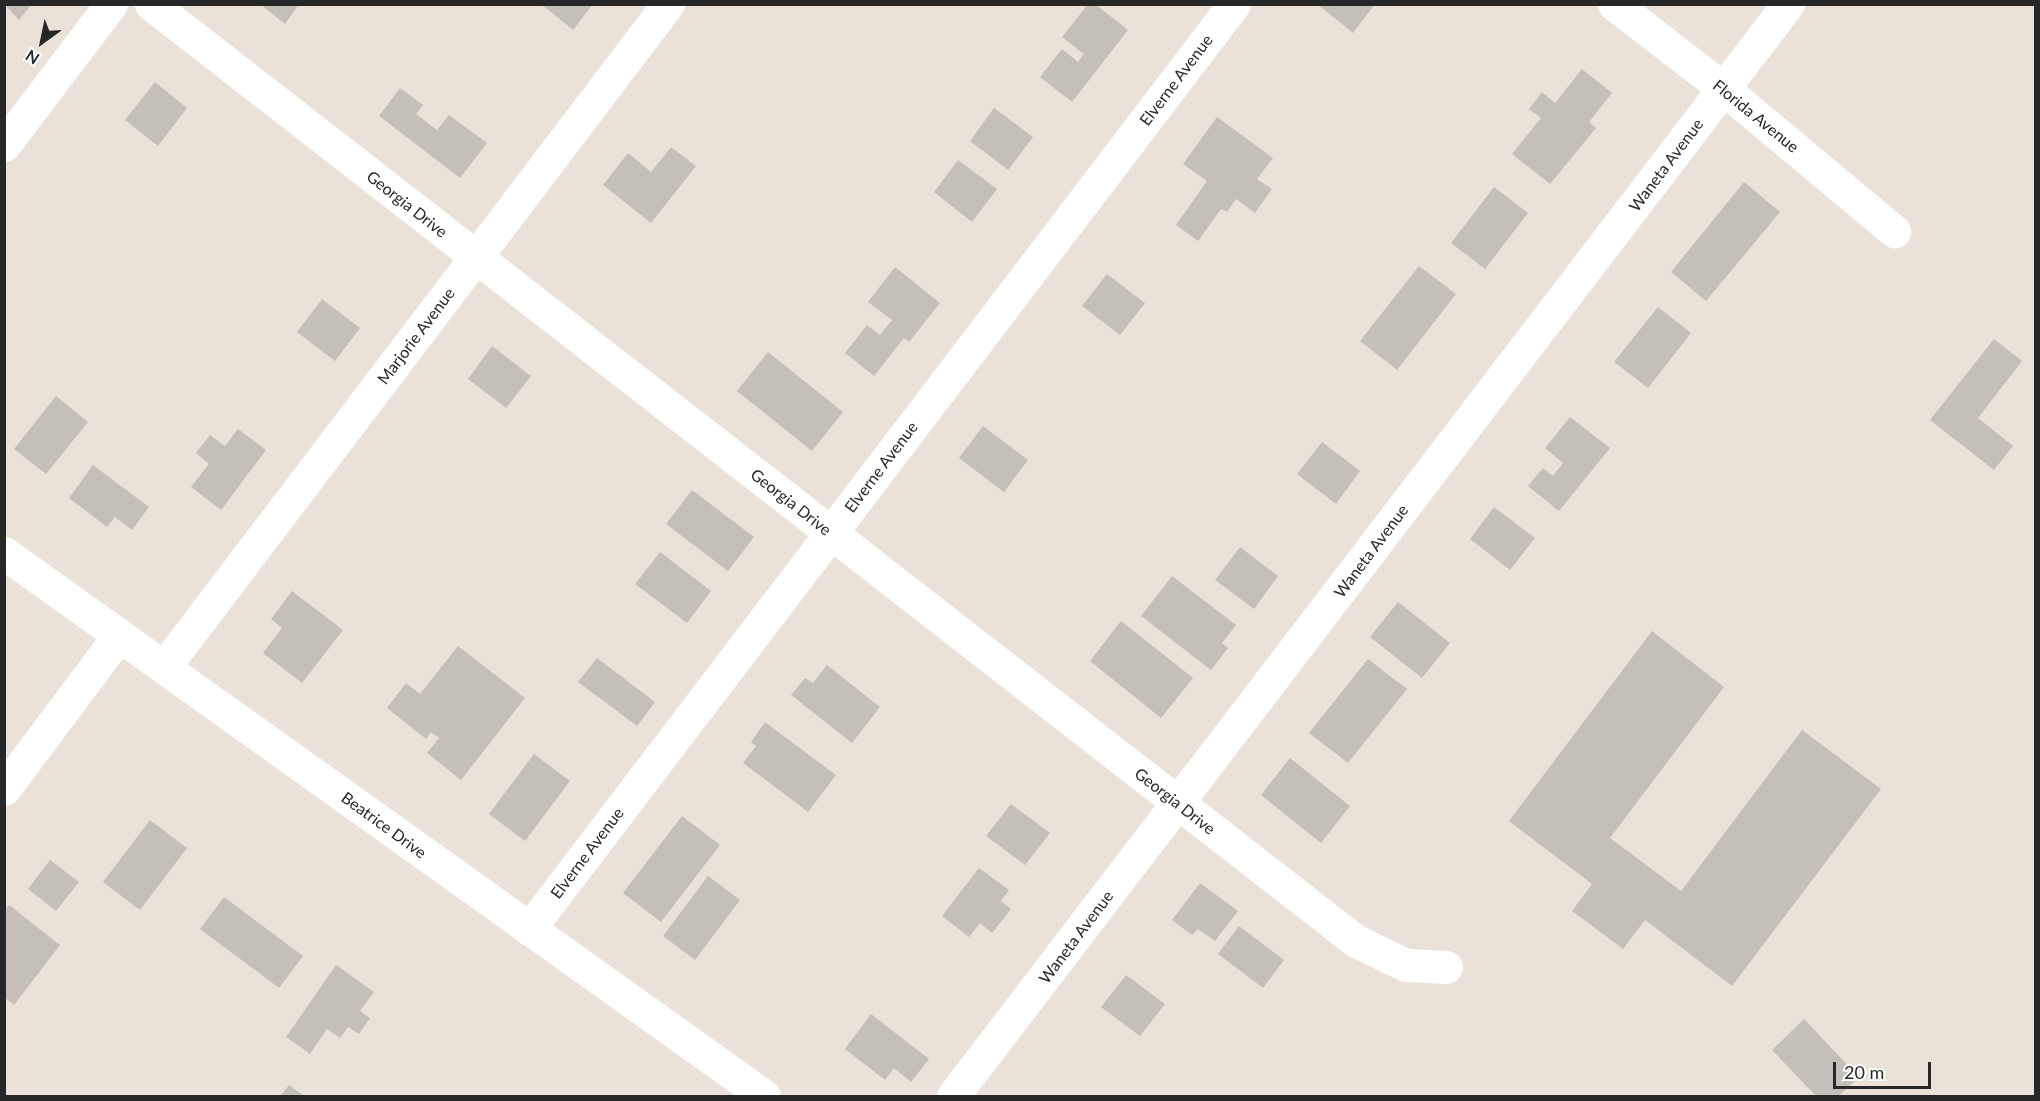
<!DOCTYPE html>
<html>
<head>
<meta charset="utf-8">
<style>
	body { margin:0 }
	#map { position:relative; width:2040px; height:1101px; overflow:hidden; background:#eae2d9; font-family:Lato,sans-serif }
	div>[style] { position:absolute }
	.building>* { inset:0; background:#c5bfb9 }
	.minor>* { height:33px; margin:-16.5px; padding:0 16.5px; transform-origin:16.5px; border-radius:16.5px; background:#fff }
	span { translate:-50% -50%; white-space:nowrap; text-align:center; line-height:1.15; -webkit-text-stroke:4.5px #fff; paint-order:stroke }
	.street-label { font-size:16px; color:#272727 }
	.frame { position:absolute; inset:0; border:6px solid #272727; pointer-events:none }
	.north { position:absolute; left:12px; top:12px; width:60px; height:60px; -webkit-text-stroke:4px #fff; paint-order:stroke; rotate:213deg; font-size:16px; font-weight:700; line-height:24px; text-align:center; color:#272727 }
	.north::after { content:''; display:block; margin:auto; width:21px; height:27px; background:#272727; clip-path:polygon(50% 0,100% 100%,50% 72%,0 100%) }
	.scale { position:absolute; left:1833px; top:1062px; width:98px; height:27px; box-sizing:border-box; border:3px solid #272727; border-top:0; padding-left:8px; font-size:18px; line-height:21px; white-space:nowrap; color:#272727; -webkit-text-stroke:4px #fff; paint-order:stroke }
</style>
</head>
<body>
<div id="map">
	<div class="building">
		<div style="clip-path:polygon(4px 4px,32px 4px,19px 20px)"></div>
		<div style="clip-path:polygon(260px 4px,299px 4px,285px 24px)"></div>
		<div style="clip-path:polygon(541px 4px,593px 4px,573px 30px)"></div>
		<div style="clip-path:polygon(1088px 4px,1095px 4px,1128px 30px,1072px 102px,1040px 77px,1062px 49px,1078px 62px,1084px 54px,1062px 37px)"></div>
		<div style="clip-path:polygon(1317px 4px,1375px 4px,1353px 33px)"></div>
		<div style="clip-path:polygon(1582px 69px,1612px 93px,1589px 122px,1596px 128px,1550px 184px,1512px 154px,1541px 118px,1529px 109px,1542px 92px,1555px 103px)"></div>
		<div style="clip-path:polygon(155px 82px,187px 108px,158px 146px,125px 120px)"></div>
		<div style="clip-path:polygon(400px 88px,423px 105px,416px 114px,437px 130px,449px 115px,487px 143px,460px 178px,379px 116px)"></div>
		<div style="clip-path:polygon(994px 108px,1033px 137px,1008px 170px,970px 141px)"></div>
		<div style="clip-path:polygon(1217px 117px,1273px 158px,1257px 179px,1272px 189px,1255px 213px,1236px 199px,1227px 212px,1221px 209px,1198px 241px,1176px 225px,1207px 181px,1183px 164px)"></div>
		<div style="clip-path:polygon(671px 147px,696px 166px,651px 223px,603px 185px,628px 153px,651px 172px)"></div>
		<div style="clip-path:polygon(958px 160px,997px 189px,972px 222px,934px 192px)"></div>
		<div style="clip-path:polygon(1744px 182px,1780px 212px,1706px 301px,1671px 272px)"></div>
		<div style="clip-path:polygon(1494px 187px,1528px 213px,1485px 269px,1451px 243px)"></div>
		<div style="clip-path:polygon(1419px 266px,1456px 294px,1397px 370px,1360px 341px)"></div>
		<div style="clip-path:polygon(895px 267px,940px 303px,909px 342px,904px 338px,874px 376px,845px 353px,867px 325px,880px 335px,892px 320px,868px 302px)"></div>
		<div style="clip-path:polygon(1107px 274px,1145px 303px,1120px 335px,1082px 306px)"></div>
		<div style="clip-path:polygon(322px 299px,360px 328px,335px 361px,297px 332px)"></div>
		<div style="clip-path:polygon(1658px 307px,1691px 333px,1648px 388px,1614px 362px)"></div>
		<div style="clip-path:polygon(1994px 339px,2022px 361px,1978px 418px,2013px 446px,1994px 470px,1930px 420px)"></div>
		<div style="clip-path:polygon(492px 346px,531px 376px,506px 408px,468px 379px)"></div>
		<div style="clip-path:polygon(768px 352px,843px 412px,812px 451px,737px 391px)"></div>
		<div style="clip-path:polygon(56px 396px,88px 422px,46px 474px,14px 449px)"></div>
		<div style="clip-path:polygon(1570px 417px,1610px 448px,1559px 511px,1528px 486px,1543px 468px,1553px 476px,1563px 463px,1545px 448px)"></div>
		<div style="clip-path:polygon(983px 426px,1028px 460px,1004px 492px,959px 458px)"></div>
		<div style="clip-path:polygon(238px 429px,266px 450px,221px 510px,191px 487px,209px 464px,196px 453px,210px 435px,225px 446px)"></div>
		<div style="clip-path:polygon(1322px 442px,1360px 471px,1336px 504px,1297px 474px)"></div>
		<div style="clip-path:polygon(93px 465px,149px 507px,132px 530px,115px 517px,107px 527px,69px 498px)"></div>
		<div style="clip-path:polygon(692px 490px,754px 537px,728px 571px,666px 524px)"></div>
		<div style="clip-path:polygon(1494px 507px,1535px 538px,1510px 570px,1470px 539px)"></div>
		<div style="clip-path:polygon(1240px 547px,1278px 576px,1254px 609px,1215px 580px)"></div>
		<div style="clip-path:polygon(660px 552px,711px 591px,687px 623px,635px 584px)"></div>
		<div style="clip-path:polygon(1172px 576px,1236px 625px,1222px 643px,1228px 648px,1211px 670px,1141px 616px)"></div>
		<div style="clip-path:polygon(292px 591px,343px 630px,302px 683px,263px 653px,282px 628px,271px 619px)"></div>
		<div style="clip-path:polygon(1398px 602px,1450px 643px,1422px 678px,1370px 637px)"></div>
		<div style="clip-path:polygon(1121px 621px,1193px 678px,1161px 718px,1090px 661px)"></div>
		<div style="clip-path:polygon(1652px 631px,1724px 687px,1610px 838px,1681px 891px,1802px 730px,1881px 789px,1732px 986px,1645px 920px,1623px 949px,1572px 911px,1592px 884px,1509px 821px)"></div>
		<div style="clip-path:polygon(458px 646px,525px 698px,461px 780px,427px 753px,439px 738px,431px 732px,426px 739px,387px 708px,406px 683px,420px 694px)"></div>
		<div style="clip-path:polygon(597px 658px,655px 702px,637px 726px,578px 682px)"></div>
		<div style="clip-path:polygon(1368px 659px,1407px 689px,1348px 763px,1309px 733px)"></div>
		<div style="clip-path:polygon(827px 665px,880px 707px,852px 743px,791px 695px,805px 678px,813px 683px)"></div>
		<div style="clip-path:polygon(765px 722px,836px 775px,808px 812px,743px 763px,756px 746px,751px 742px)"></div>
		<div style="clip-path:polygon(534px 754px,570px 781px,525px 841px,489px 814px)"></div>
		<div style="clip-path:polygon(1290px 758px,1350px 806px,1321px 843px,1261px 795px)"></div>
		<div style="clip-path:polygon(1011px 804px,1050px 833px,1025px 865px,986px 836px)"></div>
		<div style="clip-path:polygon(682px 816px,720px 845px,661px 922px,623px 893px)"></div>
		<div style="clip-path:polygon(150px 820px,187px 848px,140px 910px,103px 882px)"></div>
		<div style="clip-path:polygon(50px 860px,79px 882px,56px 911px,28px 889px)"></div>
		<div style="clip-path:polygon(979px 868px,1009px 890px,1001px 901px,1011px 909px,992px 933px,980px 923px,969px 937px,942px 916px)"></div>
		<div style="clip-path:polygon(708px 876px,740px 900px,695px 960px,663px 936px)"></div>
		<div style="clip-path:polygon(1200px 883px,1238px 911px,1215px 941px,1198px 929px,1192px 935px,1172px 920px)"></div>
		<div style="clip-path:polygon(224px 897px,303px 956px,279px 988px,200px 929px)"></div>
		<div style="clip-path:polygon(9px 905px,60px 945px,14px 1005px,4px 997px,4px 911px)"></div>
		<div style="clip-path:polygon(1239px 926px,1284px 960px,1263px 988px,1218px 954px)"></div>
		<div style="clip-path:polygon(336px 965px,374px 992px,360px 1011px,370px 1018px,359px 1034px,348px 1027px,340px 1038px,327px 1029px,310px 1054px,286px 1037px)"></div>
		<div style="clip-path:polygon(1126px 975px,1165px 1004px,1140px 1036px,1101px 1007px)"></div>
		<div style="clip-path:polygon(871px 1014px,929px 1059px,911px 1082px,894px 1068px,885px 1080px,845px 1049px)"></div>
		<div style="clip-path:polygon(1804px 1019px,1859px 1077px,1839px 1096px,1816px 1096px,1772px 1050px)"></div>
		<div style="clip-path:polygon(289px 1085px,304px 1096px,280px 1096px)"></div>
	</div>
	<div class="minor">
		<div style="left:151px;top:4px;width:1526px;rotate:37.87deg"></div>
		<div style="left:1356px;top:941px;width:55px;rotate:25.6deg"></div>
		<div style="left:1406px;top:965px;width:40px;rotate:2.9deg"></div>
		<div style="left:1614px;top:4px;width:139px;rotate:37.7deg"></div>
		<div style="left:1724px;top:89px;width:222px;rotate:39.9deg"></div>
		<div style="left:4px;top:145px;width:177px;rotate:-52.8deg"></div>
		<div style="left:4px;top:553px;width:934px;rotate:35.54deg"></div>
		<div style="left:164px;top:667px;width:833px;rotate:-52.76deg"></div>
		<div style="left:4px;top:789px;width:192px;rotate:-53.2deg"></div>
		<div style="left:529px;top:929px;width:1163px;rotate:-52.69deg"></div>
		<div style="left:953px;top:1096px;width:1375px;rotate:-52.6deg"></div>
	</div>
	<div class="street-label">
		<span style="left:1176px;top:80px;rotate:-53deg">Elverne Avenue</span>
		<span style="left:1756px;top:116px;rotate:39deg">Florida Avenue</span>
		<span style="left:1666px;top:165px;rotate:-53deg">Waneta Avenue</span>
		<span style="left:407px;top:204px;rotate:38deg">Georgia Drive</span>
		<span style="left:416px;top:336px;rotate:-53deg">Marjorie Avenue</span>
		<span style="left:881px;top:467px;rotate:-53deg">Elverne Avenue</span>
		<span style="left:791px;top:502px;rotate:38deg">Georgia Drive</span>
		<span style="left:1371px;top:551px;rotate:-53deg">Waneta Avenue</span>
		<span style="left:1175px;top:801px;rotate:38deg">Georgia Drive</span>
		<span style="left:384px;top:825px;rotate:36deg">Beatrice Drive</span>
		<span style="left:587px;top:853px;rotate:-53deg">Elverne Avenue</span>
		<span style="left:1076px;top:937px;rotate:-53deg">Waneta Avenue</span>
	</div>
	<div class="frame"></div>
	<div class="north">N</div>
	<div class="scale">20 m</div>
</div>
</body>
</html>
